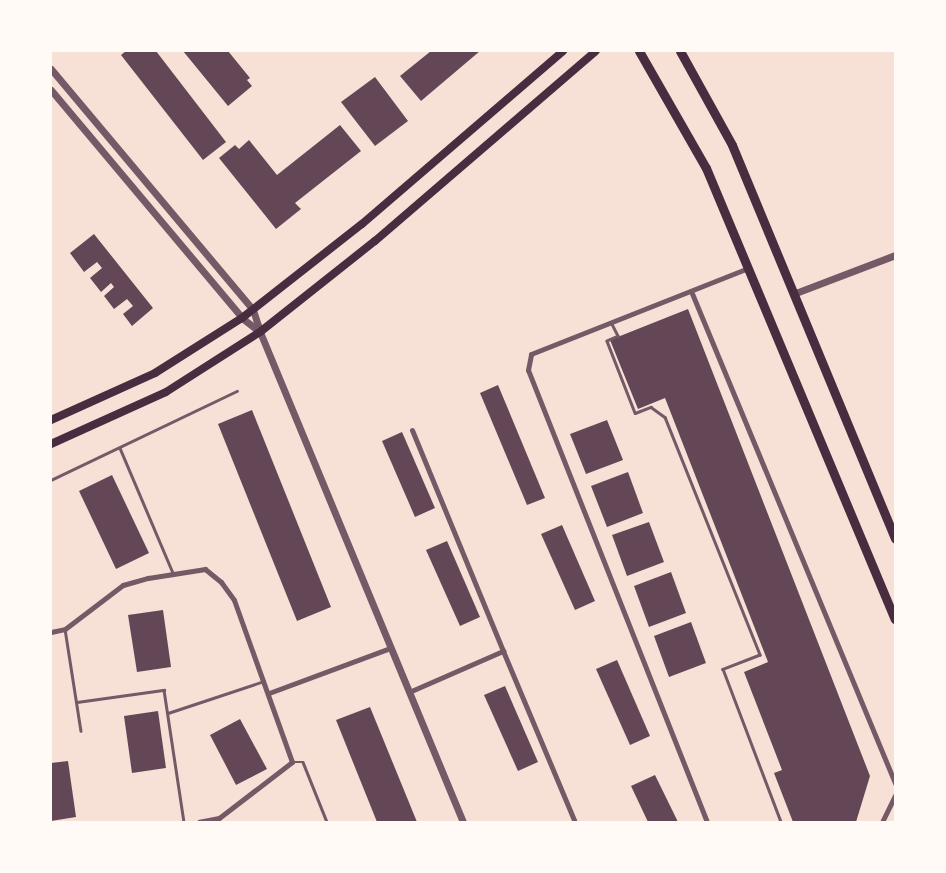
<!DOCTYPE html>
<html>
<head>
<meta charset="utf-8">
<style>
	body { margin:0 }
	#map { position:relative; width:946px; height:873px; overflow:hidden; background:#f7e1d7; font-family:"Titillium Web",sans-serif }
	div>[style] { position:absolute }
	.building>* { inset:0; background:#644757 }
	.service>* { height:2.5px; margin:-1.25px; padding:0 1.25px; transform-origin:1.25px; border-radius:1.25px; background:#755966 }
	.minor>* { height:5px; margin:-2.5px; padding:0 2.5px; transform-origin:2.5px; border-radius:2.5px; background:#755966 }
	.tertiary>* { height:7px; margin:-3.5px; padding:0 3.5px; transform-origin:3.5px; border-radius:3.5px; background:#755966 }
	.secondary>* { height:8px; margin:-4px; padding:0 4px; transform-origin:4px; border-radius:4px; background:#4a2c40 }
	.primary>* { height:9px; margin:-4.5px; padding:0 4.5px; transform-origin:4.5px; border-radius:4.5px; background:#4a2c40 }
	span { translate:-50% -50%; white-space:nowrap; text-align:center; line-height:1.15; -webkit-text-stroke:5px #fffaf5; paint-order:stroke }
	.frame { position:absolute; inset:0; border:52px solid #fffaf5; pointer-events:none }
</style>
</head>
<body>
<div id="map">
	<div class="building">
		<div style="clip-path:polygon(126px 51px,156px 51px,226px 142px,203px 160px,121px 55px)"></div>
		<div style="clip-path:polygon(183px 51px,228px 51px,250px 78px,247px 80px,252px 86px,228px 106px)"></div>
		<div style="clip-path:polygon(431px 51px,480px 51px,421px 101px,400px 76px)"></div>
		<div style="clip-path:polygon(375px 77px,408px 121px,375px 146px,341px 102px)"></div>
		<div style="clip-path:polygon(340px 125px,361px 151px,295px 203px,301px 209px,276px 229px,219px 158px,235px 145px,239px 149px,249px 140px,277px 175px)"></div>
		<div style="clip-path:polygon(94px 234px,153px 308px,132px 326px,123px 314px,133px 306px,127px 299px,114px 309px,104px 296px,114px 287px,111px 283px,101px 292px,90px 278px,102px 268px,97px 262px,84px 272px,70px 253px)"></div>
		<div style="clip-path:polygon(688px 309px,870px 776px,856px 822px,793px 822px,774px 773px,782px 770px,744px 672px,768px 662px,665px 398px,638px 409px,610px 340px)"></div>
		<div style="clip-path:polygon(498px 385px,545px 498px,527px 505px,480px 393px)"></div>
		<div style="clip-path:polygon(252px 410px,331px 607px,297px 621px,218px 424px)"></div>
		<div style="clip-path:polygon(607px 420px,623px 460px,586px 474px,570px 434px)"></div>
		<div style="clip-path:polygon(402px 432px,435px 508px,415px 517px,382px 441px)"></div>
		<div style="clip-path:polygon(628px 472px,643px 513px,607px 527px,591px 486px)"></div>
		<div style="clip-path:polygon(112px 475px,149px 553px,116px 569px,79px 491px)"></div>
		<div style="clip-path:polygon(649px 522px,664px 562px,627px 576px,612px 535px)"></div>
		<div style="clip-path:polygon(562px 525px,595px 601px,575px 610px,541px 534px)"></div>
		<div style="clip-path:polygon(447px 541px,480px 617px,460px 626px,426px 550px)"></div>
		<div style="clip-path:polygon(671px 572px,686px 613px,649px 627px,634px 586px)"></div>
		<div style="clip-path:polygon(163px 610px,171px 667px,137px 672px,128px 615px)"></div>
		<div style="clip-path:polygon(691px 622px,706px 663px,669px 677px,654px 636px)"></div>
		<div style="clip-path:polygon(617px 660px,650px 736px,630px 745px,596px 669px)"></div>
		<div style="clip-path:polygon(505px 686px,538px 762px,518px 771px,484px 695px)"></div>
		<div style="clip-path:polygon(370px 707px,417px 822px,377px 822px,336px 720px)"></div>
		<div style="clip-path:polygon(158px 711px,166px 768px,132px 773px,124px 716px)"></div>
		<div style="clip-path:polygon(240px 719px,267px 769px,236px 785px,210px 735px)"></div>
		<div style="clip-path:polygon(68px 761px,76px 817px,51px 821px,51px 763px)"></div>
		<div style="clip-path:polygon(655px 775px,678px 822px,648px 822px,631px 786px)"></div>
	</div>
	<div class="service">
		<div style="left:611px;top:322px;width:16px;rotate:63deg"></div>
		<div style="left:618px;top:336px;width:12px;rotate:156deg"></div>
		<div style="left:607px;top:341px;width:77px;rotate:68.7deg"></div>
		<div style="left:635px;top:413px;width:17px;rotate:-21deg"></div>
		<div style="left:651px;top:407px;width:17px;rotate:36deg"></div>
		<div style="left:665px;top:417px;width:256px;rotate:68.2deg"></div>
		<div style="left:760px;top:655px;width:40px;rotate:159deg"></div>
		<div style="left:723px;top:669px;width:164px;rotate:69.2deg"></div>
		<div style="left:120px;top:448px;width:136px;rotate:67deg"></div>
		<div style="left:51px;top:480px;width:206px;rotate:-25.6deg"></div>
		<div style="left:65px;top:629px;width:103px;rotate:81.1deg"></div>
		<div style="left:77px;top:702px;width:88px;rotate:-7.9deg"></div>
		<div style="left:164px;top:690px;width:134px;rotate:81.4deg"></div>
		<div style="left:168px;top:713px;width:101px;rotate:-18.4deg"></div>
		<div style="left:292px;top:762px;width:11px"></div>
		<div style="left:303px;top:762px;width:65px;rotate:68.2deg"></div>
	</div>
	<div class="minor">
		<div style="left:691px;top:291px;width:533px;rotate:67.48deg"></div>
		<div style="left:412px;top:430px;width:239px;rotate:67.6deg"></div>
		<div style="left:51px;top:632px;width:14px;rotate:-12deg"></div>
		<div style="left:65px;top:629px;width:73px;rotate:-37.2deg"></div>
		<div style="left:123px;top:585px;width:26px;rotate:-16deg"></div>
		<div style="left:148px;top:578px;width:58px;rotate:-9deg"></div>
		<div style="left:205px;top:569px;width:21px;rotate:39deg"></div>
		<div style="left:221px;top:582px;width:22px;rotate:54deg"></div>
		<div style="left:234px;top:600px;width:172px;rotate:70.3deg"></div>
		<div style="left:292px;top:762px;width:92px;rotate:142.5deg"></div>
		<div style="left:219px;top:818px;width:20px;rotate:169deg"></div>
		<div style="left:409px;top:692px;width:103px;rotate:-23.6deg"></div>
		<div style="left:503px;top:651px;width:186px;rotate:67.2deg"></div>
		<div style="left:269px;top:693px;width:129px;rotate:-20.4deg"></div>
		<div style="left:707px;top:822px;width:486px;rotate:-111.6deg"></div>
		<div style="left:528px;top:370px;width:16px;rotate:-79deg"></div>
		<div style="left:531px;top:354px;width:233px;rotate:-21.6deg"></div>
		<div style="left:882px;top:822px;width:30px;rotate:-64deg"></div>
	</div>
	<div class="tertiary">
		<div style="left:51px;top:69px;width:314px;rotate:50deg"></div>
		<div style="left:253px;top:310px;width:23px;rotate:72deg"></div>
		<div style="left:260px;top:332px;width:530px;rotate:67.5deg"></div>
		<div style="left:51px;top:90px;width:297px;rotate:50deg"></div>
		<div style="left:242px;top:318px;width:23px;rotate:38deg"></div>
		<div style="left:793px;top:294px;width:109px;rotate:-20.9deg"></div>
	</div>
	<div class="secondary">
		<div style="left:51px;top:420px;width:114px;rotate:-24.3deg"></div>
		<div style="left:155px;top:373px;width:103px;rotate:-32.3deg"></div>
		<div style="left:242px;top:318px;width:152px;rotate:-38.1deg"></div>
		<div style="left:362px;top:224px;width:265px;rotate:-40.7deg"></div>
		<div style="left:51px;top:444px;width:126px;rotate:-24.3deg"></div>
		<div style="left:166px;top:392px;width:112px;rotate:-32.6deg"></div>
		<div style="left:260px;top:332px;width:147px;rotate:-38.4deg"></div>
		<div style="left:375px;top:241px;width:291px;rotate:-40.7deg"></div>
	</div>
	<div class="primary">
		<div style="left:639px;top:51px;width:135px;rotate:60.2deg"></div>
		<div style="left:706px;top:168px;width:489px;rotate:67.3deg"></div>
		<div style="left:680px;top:51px;width:107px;rotate:61deg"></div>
		<div style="left:732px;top:145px;width:426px;rotate:67.5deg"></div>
	</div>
	<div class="frame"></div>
</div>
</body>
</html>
